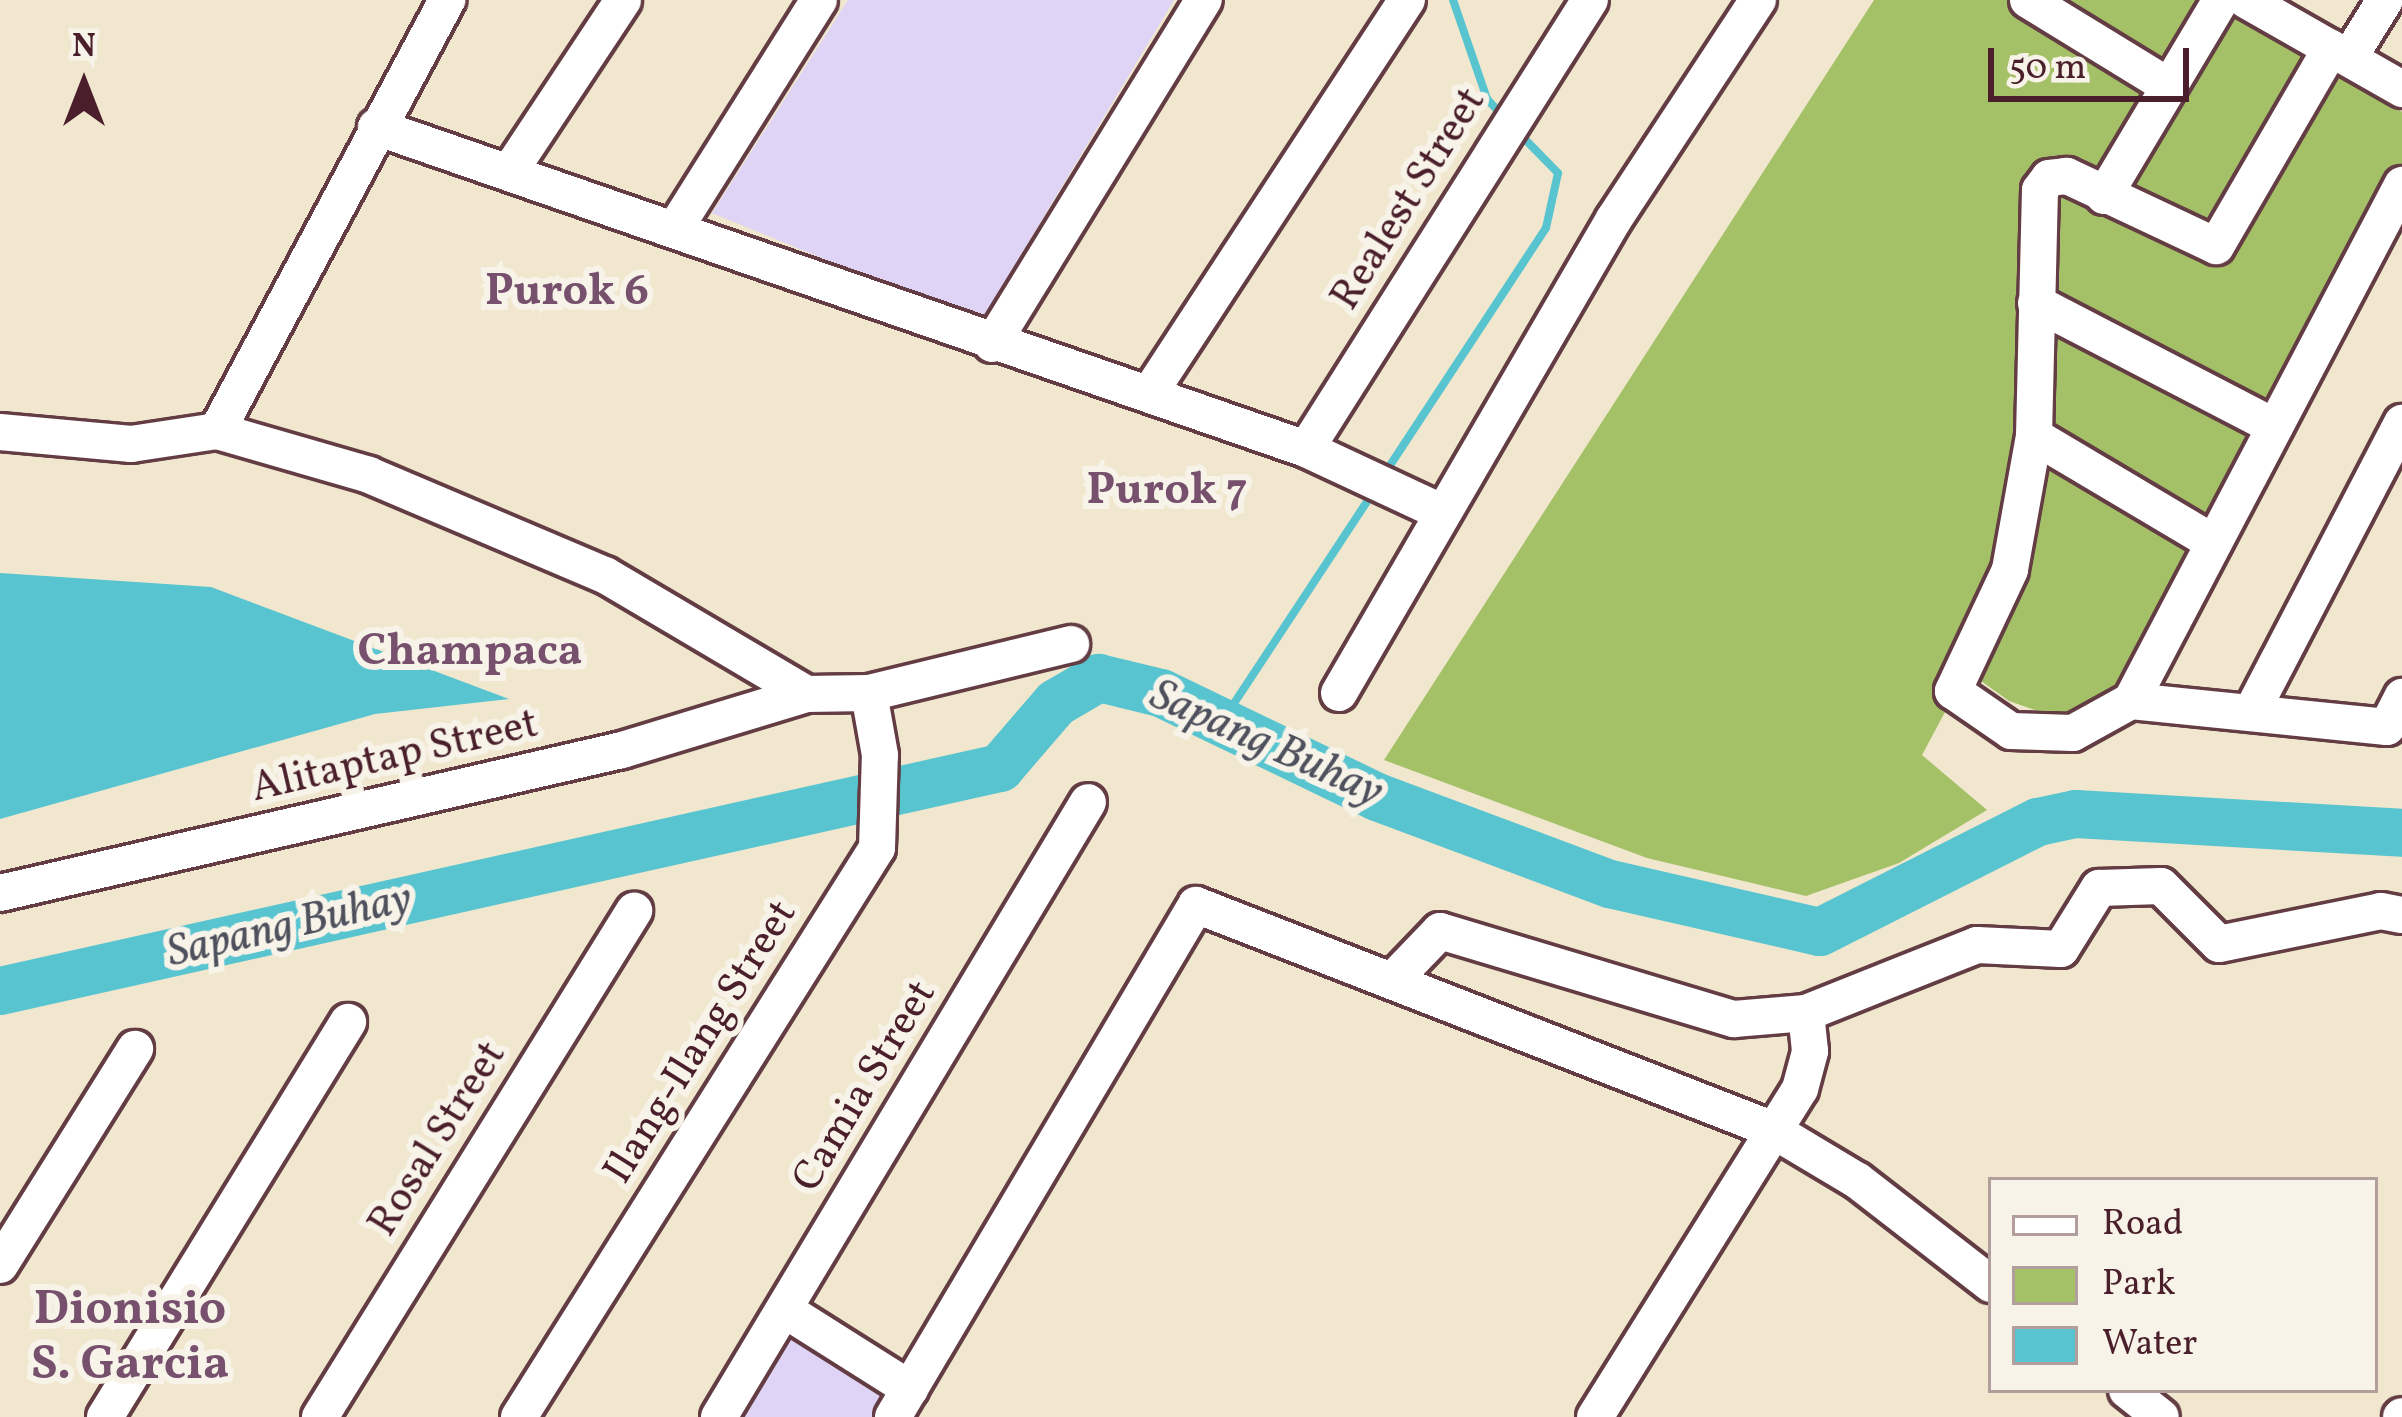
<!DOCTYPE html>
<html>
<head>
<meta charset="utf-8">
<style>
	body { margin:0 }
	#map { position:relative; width:2402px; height:1417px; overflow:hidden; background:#f0e7ce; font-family:Vollkorn,serif }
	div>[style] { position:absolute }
	.built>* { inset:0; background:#dfd4f5 }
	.green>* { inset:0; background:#a5c168 }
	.water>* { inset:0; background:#58c4d0 }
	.stream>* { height:8px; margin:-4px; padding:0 4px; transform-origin:4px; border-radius:4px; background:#58c4d0 }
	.river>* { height:48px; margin:-24px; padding:0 24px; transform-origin:24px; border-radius:24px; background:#58c4d0 }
	.roads { filter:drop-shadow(3px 0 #633d43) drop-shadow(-3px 0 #633d43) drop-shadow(0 3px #633d43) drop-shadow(0 -3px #633d43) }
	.minor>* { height:36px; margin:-18px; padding:0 18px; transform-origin:18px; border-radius:18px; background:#fff }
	span { translate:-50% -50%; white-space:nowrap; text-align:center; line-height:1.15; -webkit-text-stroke:12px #f7f3e8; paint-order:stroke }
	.street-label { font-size:42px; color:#4a1f2b }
	.neighbourhood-label { font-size:45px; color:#76506d; font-weight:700 }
	.water-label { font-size:45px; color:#4e515d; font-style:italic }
	.quarter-label { font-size:48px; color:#76506d; font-weight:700 }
	.legend { position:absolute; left:1988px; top:1177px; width:390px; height:216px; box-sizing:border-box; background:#f7f3e8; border:3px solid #b29e9c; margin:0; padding:15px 21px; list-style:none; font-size:36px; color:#4a1f2b }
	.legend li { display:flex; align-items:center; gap:24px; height:60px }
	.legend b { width:60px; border:3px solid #b29e9c }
	.north { position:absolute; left:24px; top:24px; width:120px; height:120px; -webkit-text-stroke:9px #f7f3e8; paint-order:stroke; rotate:0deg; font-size:33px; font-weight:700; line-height:48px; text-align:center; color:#4a1f2b }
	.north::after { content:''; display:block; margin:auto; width:42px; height:54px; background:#4a1f2b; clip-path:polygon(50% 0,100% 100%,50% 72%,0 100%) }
	.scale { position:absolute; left:1988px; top:48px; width:201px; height:54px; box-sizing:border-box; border:6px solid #4a1f2b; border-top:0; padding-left:15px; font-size:36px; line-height:42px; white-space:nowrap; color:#4a1f2b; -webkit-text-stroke:9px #f7f3e8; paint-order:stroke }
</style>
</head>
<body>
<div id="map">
	<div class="built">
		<div style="clip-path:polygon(848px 0,1174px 0,980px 323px,712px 213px)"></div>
		<div style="clip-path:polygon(794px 1328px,898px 1391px,882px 1417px,740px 1417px)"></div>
	</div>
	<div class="green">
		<div style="clip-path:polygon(1874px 0,2224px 0,2341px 64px,2402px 112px,2402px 164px,2214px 543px,2126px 696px,2061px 719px,2009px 701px,1967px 671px,1922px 755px,1987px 810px,1899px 863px,1806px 896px,1647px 858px,1384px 760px)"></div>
	</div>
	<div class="water">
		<div style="clip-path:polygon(0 573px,211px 587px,509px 699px,375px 714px,0 819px)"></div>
	</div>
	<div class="stream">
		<div style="left:1453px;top:0;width:105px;rotate:71deg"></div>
		<div style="left:1487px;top:99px;width:26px;rotate:47deg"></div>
		<div style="left:1385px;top:473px;width:293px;rotate:-56.7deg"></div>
		<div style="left:1546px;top:228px;width:56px;rotate:-77.7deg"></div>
		<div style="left:1558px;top:173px;width:56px;rotate:-134.3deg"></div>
		<div style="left:1221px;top:723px;width:278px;rotate:-56.6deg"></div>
	</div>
	<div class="river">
		<div style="left:0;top:991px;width:1025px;rotate:-12.57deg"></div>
		<div style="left:1000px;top:768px;width:86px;rotate:-49.3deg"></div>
		<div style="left:1056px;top:703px;width:50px;rotate:-30.2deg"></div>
		<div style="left:1099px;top:678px;width:64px;rotate:13.6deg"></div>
		<div style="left:1161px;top:693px;width:240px;rotate:25.7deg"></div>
		<div style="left:1377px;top:797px;width:249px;rotate:20.5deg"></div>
		<div style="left:1610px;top:884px;width:215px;rotate:12.9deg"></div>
		<div style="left:1820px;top:932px;width:244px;rotate:-26.8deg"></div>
		<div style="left:2038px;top:822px;width:39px;rotate:-12deg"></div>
		<div style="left:2076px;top:814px;width:327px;rotate:3.3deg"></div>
	</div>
	<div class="roads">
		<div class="minor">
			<div style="left:2028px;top:0;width:161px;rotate:31.5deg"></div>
			<div style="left:2246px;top:0;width:180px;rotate:29.7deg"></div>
			<div style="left:2331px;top:48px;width:229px;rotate:120.1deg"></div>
			<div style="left:2216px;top:246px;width:165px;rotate:-154.8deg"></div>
			<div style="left:2067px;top:176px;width:18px;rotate:174deg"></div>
			<div style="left:2049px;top:178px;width:15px;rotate:127deg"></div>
			<div style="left:2040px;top:190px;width:246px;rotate:91.4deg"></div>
			<div style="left:2034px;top:436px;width:136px;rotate:100.2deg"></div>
			<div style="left:2010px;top:570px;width:134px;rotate:115.2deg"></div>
			<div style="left:1953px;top:691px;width:70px;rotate:34.6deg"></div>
			<div style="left:2011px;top:731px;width:62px;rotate:1.8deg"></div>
			<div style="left:2073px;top:733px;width:66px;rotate:-28.9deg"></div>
			<div style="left:2131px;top:701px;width:257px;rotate:5.8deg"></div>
			<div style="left:2387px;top:727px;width:34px;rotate:-63deg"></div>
			<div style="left:2349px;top:58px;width:68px;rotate:-58.2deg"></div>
			<div style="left:376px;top:127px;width:984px;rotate:19.1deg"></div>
			<div style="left:1306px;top:449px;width:149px;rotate:25deg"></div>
			<div style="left:512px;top:168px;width:201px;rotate:-56.5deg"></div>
			<div style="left:2104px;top:196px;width:228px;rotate:-59.2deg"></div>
			<div style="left:676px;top:227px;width:268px;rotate:-57.8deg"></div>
			<div style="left:2036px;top:303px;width:269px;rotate:27.4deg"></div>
			<div style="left:992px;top:344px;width:404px;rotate:-58.4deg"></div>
			<div style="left:1149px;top:394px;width:471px;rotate:-56.8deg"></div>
			<div style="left:217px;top:431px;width:158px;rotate:16.1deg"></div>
			<div style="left:369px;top:475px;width:256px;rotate:23deg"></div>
			<div style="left:605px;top:575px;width:234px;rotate:30.6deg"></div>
			<div style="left:806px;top:694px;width:63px;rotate:-0.9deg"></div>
			<div style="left:869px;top:693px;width:208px;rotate:-13.6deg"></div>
			<div style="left:0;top:432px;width:132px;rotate:5.2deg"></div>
			<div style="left:131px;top:444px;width:87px;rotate:-8.6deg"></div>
			<div style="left:217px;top:431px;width:489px;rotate:-61.9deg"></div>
			<div style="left:2034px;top:436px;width:209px;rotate:30.7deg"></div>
			<div style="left:1306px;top:449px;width:531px;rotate:-57.69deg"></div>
			<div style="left:1339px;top:693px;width:548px;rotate:-59.88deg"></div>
			<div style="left:1614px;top:219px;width:262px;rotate:-56.7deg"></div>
			<div style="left:2131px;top:701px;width:583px;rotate:-62.29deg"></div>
			<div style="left:2252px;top:711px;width:325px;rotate:-62.5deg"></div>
			<div style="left:0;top:893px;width:638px;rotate:-12.95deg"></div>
			<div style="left:622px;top:750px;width:192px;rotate:-16.9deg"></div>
			<div style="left:1393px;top:980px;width:68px;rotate:-46.2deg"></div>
			<div style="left:1440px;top:931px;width:307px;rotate:16.7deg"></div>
			<div style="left:1734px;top:1019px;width:72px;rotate:-4.8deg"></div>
			<div style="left:1806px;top:1013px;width:184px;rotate:-21.7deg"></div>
			<div style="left:1977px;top:945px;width:84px;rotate:2.7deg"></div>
			<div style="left:2061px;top:949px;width:72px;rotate:-58.1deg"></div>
			<div style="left:2099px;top:888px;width:62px;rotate:-1.8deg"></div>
			<div style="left:2161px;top:886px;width:82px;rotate:45deg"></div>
			<div style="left:2219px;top:944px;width:165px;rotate:-11.5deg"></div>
			<div style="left:2381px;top:911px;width:21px;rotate:11deg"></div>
			<div style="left:0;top:1265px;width:255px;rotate:-58deg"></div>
			<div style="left:785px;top:1310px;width:148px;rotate:32.3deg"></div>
			<div style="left:2127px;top:1390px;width:43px;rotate:38.5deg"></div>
			<div style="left:105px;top:1417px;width:464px;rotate:-58.4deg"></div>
			<div style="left:320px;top:1417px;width:596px;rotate:-58.18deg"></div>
			<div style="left:519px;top:1417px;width:672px;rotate:-57.82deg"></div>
			<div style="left:877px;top:848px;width:93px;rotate:-88.2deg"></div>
			<div style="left:880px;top:755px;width:63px;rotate:-100.1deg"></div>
			<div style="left:719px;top:1417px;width:717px;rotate:-59.04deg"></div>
			<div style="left:893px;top:1417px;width:595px;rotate:-59.38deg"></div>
			<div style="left:1196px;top:905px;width:617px;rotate:21.28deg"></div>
			<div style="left:1771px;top:1129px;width:101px;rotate:30.9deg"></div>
			<div style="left:1858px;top:1181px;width:168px;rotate:37.8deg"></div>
			<div style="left:1595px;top:1417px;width:387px;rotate:-58deg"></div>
			<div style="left:1800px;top:1089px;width:39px;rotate:-75deg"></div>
			<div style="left:1810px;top:1051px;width:38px;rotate:-96deg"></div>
			<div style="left:2401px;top:1417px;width:1px;rotate:-45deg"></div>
		</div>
	</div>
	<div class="street-label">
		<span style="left:1410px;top:200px;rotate:-58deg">Realest Street</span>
		<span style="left:395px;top:758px;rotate:-13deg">Alitaptap Street</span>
		<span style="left:702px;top:1043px;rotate:-58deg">Ilang-Ilang Street</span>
		<span style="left:866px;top:1087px;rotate:-59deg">Camia Street</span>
		<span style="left:439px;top:1140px;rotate:-58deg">Rosal Street</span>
	</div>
	<div class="neighbourhood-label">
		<span style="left:567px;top:293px">Purok 6</span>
		<span style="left:1167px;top:492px">Purok 7</span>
		<span style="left:470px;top:653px">Champaca</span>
	</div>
	<div class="water-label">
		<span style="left:1266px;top:745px;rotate:24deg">Sapang Buhay</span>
		<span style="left:290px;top:927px;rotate:-13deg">Sapang Buhay</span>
	</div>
	<div class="quarter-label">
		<span style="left:130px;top:1338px">Dionisio<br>S. Garcia</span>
	</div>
	<ul class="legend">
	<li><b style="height:15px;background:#fff"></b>Road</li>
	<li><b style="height:33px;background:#a5c168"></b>Park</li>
	<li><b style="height:33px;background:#58c4d0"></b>Water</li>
	</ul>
	<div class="north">N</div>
	<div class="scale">50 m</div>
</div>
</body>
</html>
